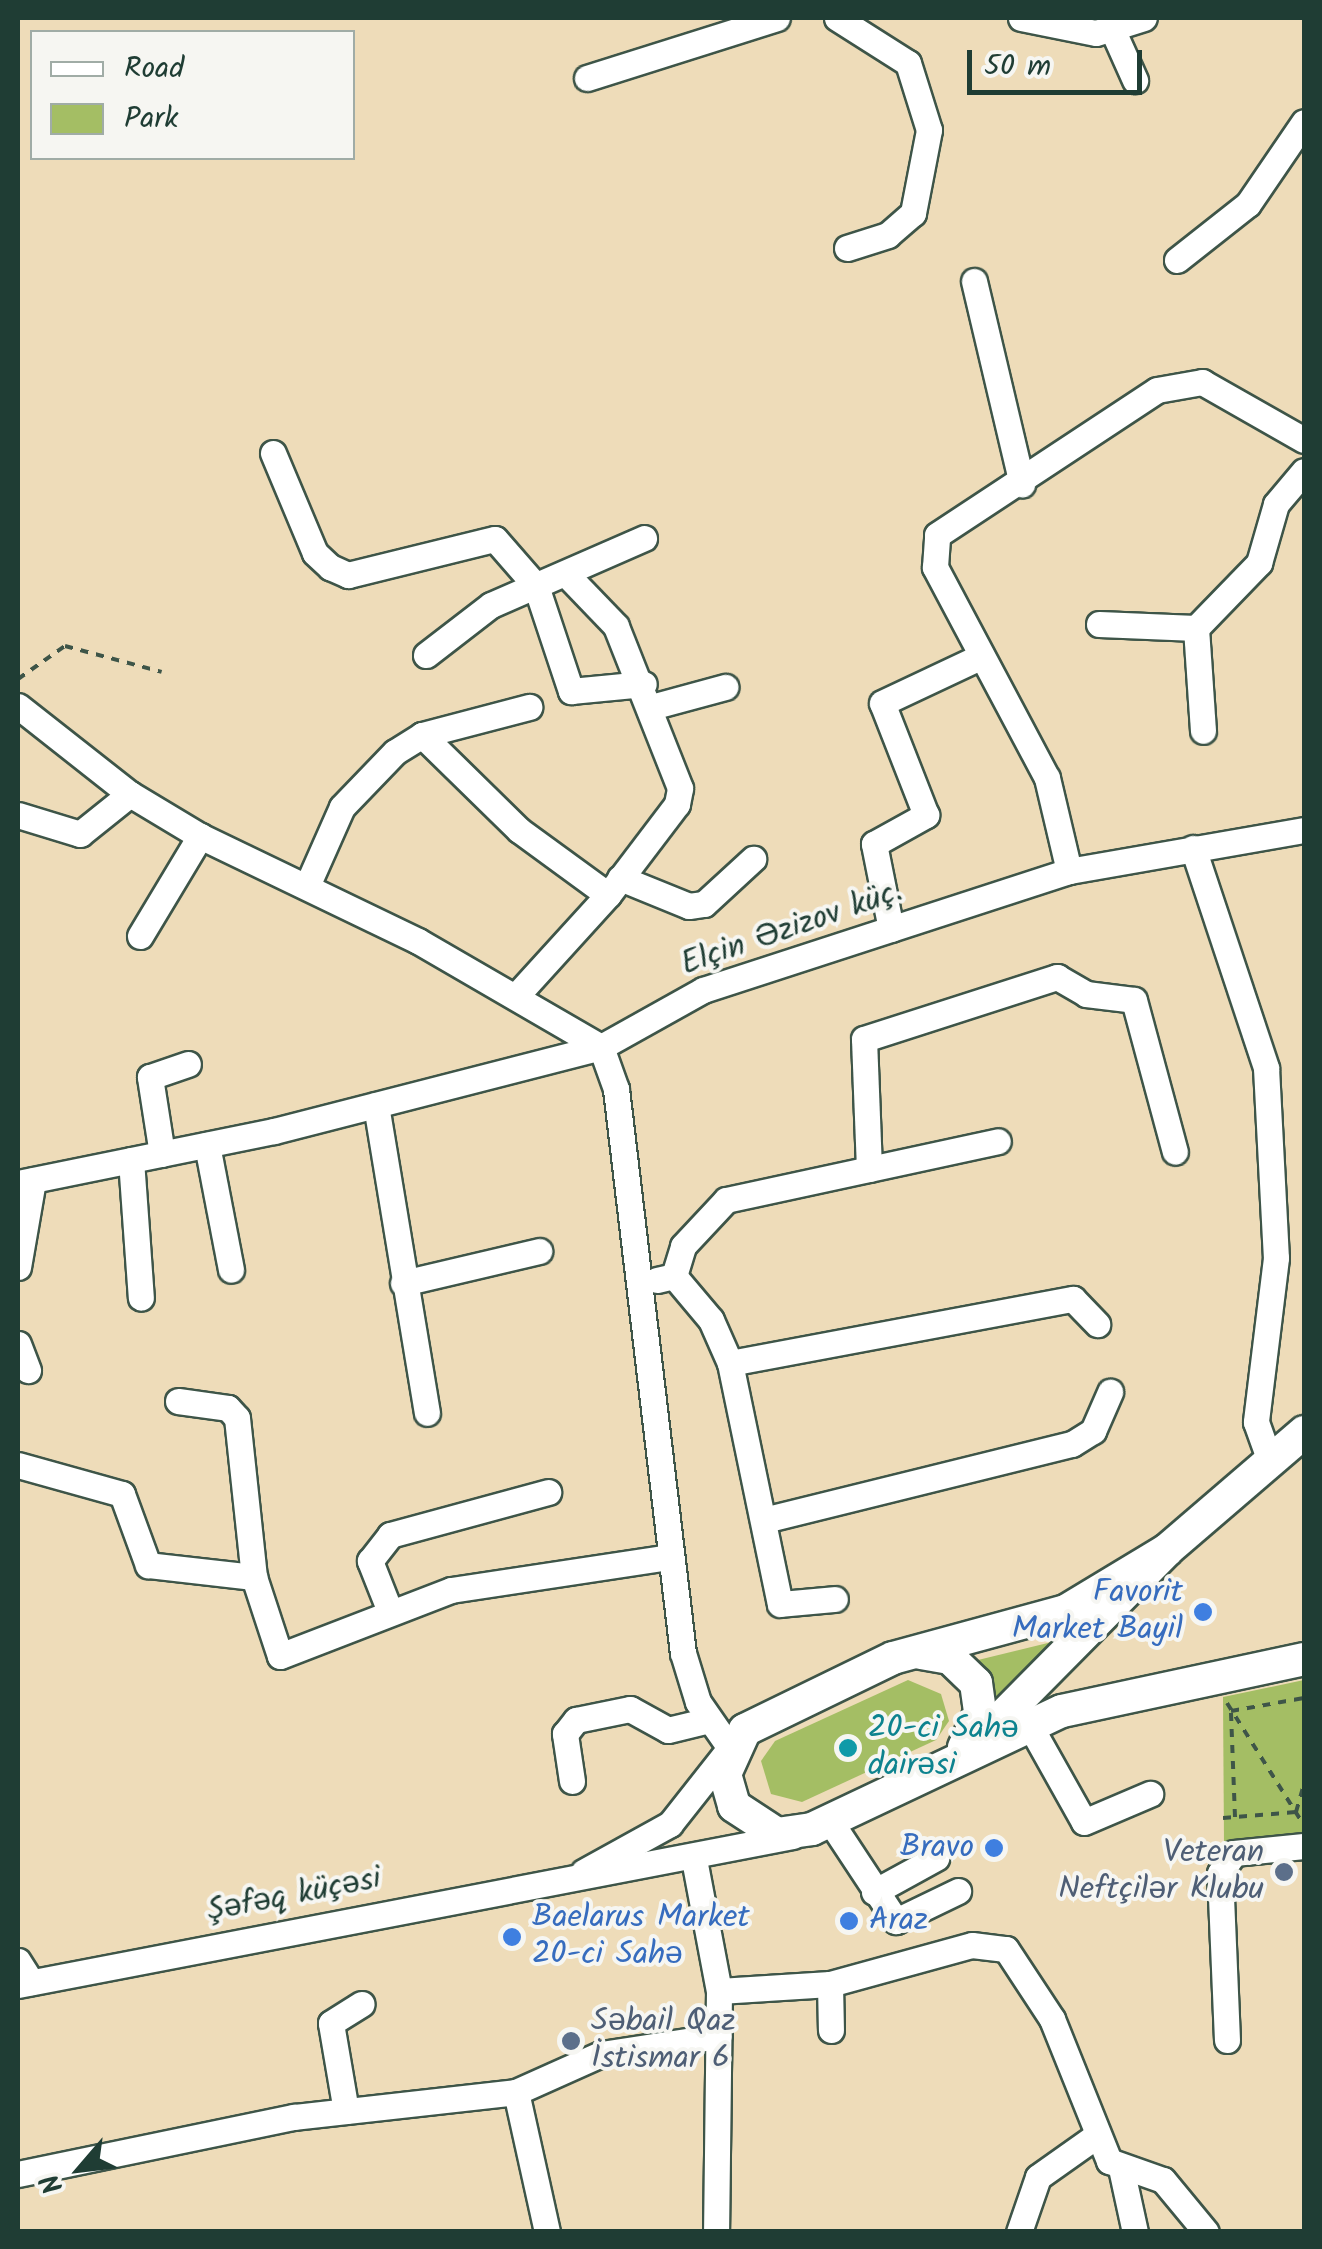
<!DOCTYPE html>
<html>
<head>
<meta charset="utf-8">
<style>
	body { margin:0 }
	#map { position:relative; width:1322px; height:2249px; overflow:hidden; background:#eedcb9; font-family:Kalam,sans-serif }
	div>[style] { position:absolute }
	.green>* { inset:0; background:#a4be64 }
	.path>* { height:4px; margin-top:-2px; transform-origin:0; background:repeating-linear-gradient(90deg,#3e5548 0 8px,transparent 0 16px) }
	.roads { filter:drop-shadow(2px 0 #3e5548) drop-shadow(-2px 0 #3e5548) drop-shadow(0 2px #3e5548) drop-shadow(0 -2px #3e5548) }
	.minor>* { height:25px; margin:-12.5px; padding:0 12.5px; transform-origin:12.5px; border-radius:12.5px; background:#fff }
	.major>* { height:32px; margin:-16px; padding:0 16px; transform-origin:16px; border-radius:16px; background:#fff }
	.dots>* { width:28px; height:28px; translate:-50% -50%; box-sizing:border-box; border:5px solid #f6f6f2; border-radius:50% }
	span { translate:-50% -50%; white-space:nowrap; text-align:center; line-height:1.15; -webkit-text-stroke:8px #f6f6f2; paint-order:stroke }
	.street-label { font-size:32px; color:#1f3d34 }
	.shop-label { font-size:32px; color:#366cbe }
	.right { translate:-100% -50%; text-align:right }
	.left { translate:0 -50%; text-align:left }
	.culture-label { font-size:32px; color:#0d838f }
	.service-label { font-size:32px; color:#4e5e75 }
	.frame { position:absolute; inset:0; border:20px solid #1f3d34; pointer-events:none }
	.legend { position:absolute; left:30px; top:30px; width:325px; height:130px; box-sizing:border-box; background:#f6f6f2; border:2px solid #a0aca6; margin:0; padding:12px 18px; list-style:none; font-size:30px; color:#1f3d34 }
	.legend li { display:flex; align-items:center; gap:20px; height:50px }
	.legend b { width:50px; border:2px solid #a0aca6 }
	.north { position:absolute; left:30px; top:2119px; width:100px; height:100px; -webkit-text-stroke:8px #f6f6f2; paint-order:stroke; rotate:242deg; font-size:28px; font-weight:700; line-height:40px; text-align:center; color:#1f3d34 }
	.north::after { content:''; display:block; margin:auto; width:35px; height:45px; background:#1f3d34; clip-path:polygon(50% 0,100% 100%,50% 72%,0 100%) }
	.scale { position:absolute; left:967px; top:50px; width:175px; height:45px; box-sizing:border-box; border:5px solid #1f3d34; border-top:0; padding-left:12px; font-size:30px; line-height:35px; white-space:nowrap; color:#1f3d34; -webkit-text-stroke:8px #f6f6f2; paint-order:stroke }
</style>
</head>
<body>
<div id="map">
	<div class="green">
		<div style="clip-path:polygon(1056px 1641px,997px 1700px,978px 1660px)"></div>
		<div style="clip-path:polygon(908px 1680px,941px 1694px,949px 1721px,936px 1740px,802px 1802px,771px 1794px,761px 1761px,775px 1741px)"></div>
		<div style="clip-path:polygon(1304px 1680px,1304px 1837px,1224px 1843px,1223px 1697px)"></div>
	</div>
	<div class="path">
		<div style="left:18px;top:679px;width:57px;rotate:-35.1deg"></div>
		<div style="left:65px;top:646px;width:100px;rotate:15deg"></div>
		<div style="left:1227px;top:1703px;width:141px;rotate:57.8deg"></div>
		<div style="left:1235px;top:1817px;width:106px;rotate:-92.2deg"></div>
		<div style="left:1231px;top:1711px;width:74px;rotate:-10.1deg"></div>
		<div style="left:1223px;top:1818px;width:73px;rotate:-4.7deg"></div>
		<div style="left:1296px;top:1812px;width:29px;rotate:-74deg"></div>
	</div>
	<div class="roads">
		<div class="minor">
			<div style="left:837px;top:18px;width:84px;rotate:32.4deg"></div>
			<div style="left:908px;top:63px;width:70px;rotate:72.6deg"></div>
			<div style="left:929px;top:130px;width:85px;rotate:100.9deg"></div>
			<div style="left:913px;top:213px;width:33px;rotate:139deg"></div>
			<div style="left:888px;top:235px;width:43px;rotate:162.4deg"></div>
			<div style="left:1021px;top:18px;width:76px;rotate:11.3deg"></div>
			<div style="left:1096px;top:33px;width:50px;rotate:-17.4deg"></div>
			<div style="left:1113px;top:31px;width:54px;rotate:65.8deg"></div>
			<div style="left:587px;top:78px;width:199px;rotate:-17.5deg"></div>
			<div style="left:1177px;top:260px;width:90px;rotate:-38.3deg"></div>
			<div style="left:1248px;top:204px;width:99px;rotate:-55.7deg"></div>
			<div style="left:974px;top:281px;width:209px;rotate:76.7deg"></div>
			<div style="left:273px;top:453px;width:108px;rotate:67.2deg"></div>
			<div style="left:315px;top:553px;width:21px;rotate:43deg"></div>
			<div style="left:330px;top:567px;width:20px;rotate:24deg"></div>
			<div style="left:348px;top:575px;width:151px;rotate:-13.8deg"></div>
			<div style="left:495px;top:539px;width:62px;rotate:48.9deg"></div>
			<div style="left:536px;top:586px;width:111px;rotate:71.6deg"></div>
			<div style="left:571px;top:691px;width:73px;rotate:-5.5deg"></div>
			<div style="left:1099px;top:624px;width:97px;rotate:2.4deg"></div>
			<div style="left:1196px;top:628px;width:91px;rotate:-45.9deg"></div>
			<div style="left:1259px;top:563px;width:61px;rotate:-73.9deg"></div>
			<div style="left:1276px;top:504px;width:43px;rotate:-49.7deg"></div>
			<div style="left:1196px;top:628px;width:103px;rotate:86.1deg"></div>
			<div style="left:426px;top:655px;width:82px;rotate:-37.6deg"></div>
			<div style="left:491px;top:605px;width:167px;rotate:-23.6deg"></div>
			<div style="left:18px;top:706px;width:142px;rotate:38.2deg"></div>
			<div style="left:130px;top:794px;width:82px;rotate:31deg"></div>
			<div style="left:200px;top:836px;width:242px;rotate:25.7deg"></div>
			<div style="left:418px;top:941px;width:211px;rotate:30.1deg"></div>
			<div style="left:601px;top:1047px;width:45px;rotate:70.3deg"></div>
			<div style="left:616px;top:1089px;width:568px;rotate:83.23deg"></div>
			<div style="left:683px;top:1653px;width:51px;rotate:73deg"></div>
			<div style="left:698px;top:1702px;width:56px;rotate:55.2deg"></div>
			<div style="left:730px;top:1748px;width:97px;rotate:128.3deg"></div>
			<div style="left:670px;top:1824px;width:99px;rotate:151.1deg"></div>
			<div style="left:655px;top:706px;width:73px;rotate:-15.2deg"></div>
			<div style="left:422px;top:735px;width:136px;rotate:44.4deg"></div>
			<div style="left:519px;top:830px;width:110px;rotate:36.1deg"></div>
			<div style="left:18px;top:815px;width:65px;rotate:17deg"></div>
			<div style="left:80px;top:834px;width:64px;rotate:-38.7deg"></div>
			<div style="left:1193px;top:848px;width:232px;rotate:71.6deg"></div>
			<div style="left:1266px;top:1068px;width:190px;rotate:87deg"></div>
			<div style="left:1276px;top:1258px;width:165px;rotate:97deg"></div>
			<div style="left:1256px;top:1422px;width:41px;rotate:70.3deg"></div>
			<div style="left:1069px;top:871px;width:96px;rotate:-103.3deg"></div>
			<div style="left:1047px;top:778px;width:239px;rotate:-118deg"></div>
			<div style="left:935px;top:567px;width:32px;rotate:-86deg"></div>
			<div style="left:937px;top:535px;width:263px;rotate:-33.4deg"></div>
			<div style="left:1157px;top:390px;width:46px;rotate:-10.1deg"></div>
			<div style="left:1202px;top:382px;width:117px;rotate:29.6deg"></div>
			<div style="left:620px;top:878px;width:74px;rotate:22.1deg"></div>
			<div style="left:689px;top:906px;width:15px;rotate:-8deg"></div>
			<div style="left:704px;top:904px;width:67px;rotate:-42.6deg"></div>
			<div style="left:307px;top:886px;width:86px;rotate:-66.1deg"></div>
			<div style="left:342px;top:807px;width:76px;rotate:-46.1deg"></div>
			<div style="left:395px;top:752px;width:32px;rotate:-32deg"></div>
			<div style="left:422px;top:735px;width:111px;rotate:-14.7deg"></div>
			<div style="left:891px;top:929px;width:87px;rotate:-101.3deg"></div>
			<div style="left:874px;top:844px;width:60px;rotate:-29.1deg"></div>
			<div style="left:926px;top:815px;width:120px;rotate:-111.4deg"></div>
			<div style="left:882px;top:703px;width:110px;rotate:-25.2deg"></div>
			<div style="left:140px;top:936px;width:117px;rotate:-59deg"></div>
			<div style="left:516px;top:996px;width:137px;rotate:-47.7deg"></div>
			<div style="left:608px;top:895px;width:114px;rotate:-52.8deg"></div>
			<div style="left:677px;top:804px;width:16px;rotate:-79deg"></div>
			<div style="left:680px;top:788px;width:174px;rotate:-111.6deg"></div>
			<div style="left:616px;top:626px;width:72px;rotate:-133.9deg"></div>
			<div style="left:376px;top:1105px;width:312px;rotate:80.6deg"></div>
			<div style="left:207px;top:1145px;width:127px;rotate:79.1deg"></div>
			<div style="left:162px;top:1154px;width:78px;rotate:-98.9deg"></div>
			<div style="left:150px;top:1077px;width:40px;rotate:-18.9deg"></div>
			<div style="left:131px;top:1160px;width:138px;rotate:85.9deg"></div>
			<div style="left:869px;top:1169px;width:130px;rotate:-92.2deg"></div>
			<div style="left:864px;top:1039px;width:203px;rotate:-17.8deg"></div>
			<div style="left:1057px;top:977px;width:34px;rotate:30deg"></div>
			<div style="left:1086px;top:994px;width:48px;rotate:7.1deg"></div>
			<div style="left:1134px;top:1000px;width:157px;rotate:74.9deg"></div>
			<div style="left:18px;top:1183px;width:261px;rotate:-11.5deg"></div>
			<div style="left:274px;top:1131px;width:338px;rotate:-14.4deg"></div>
			<div style="left:601px;top:1047px;width:117px;rotate:-29.2deg"></div>
			<div style="left:703px;top:990px;width:385px;rotate:-18deg"></div>
			<div style="left:1069px;top:871px;width:239px;rotate:-9.9deg"></div>
			<div style="left:18px;top:1267px;width:88px;rotate:-80.2deg"></div>
			<div style="left:674px;top:1276px;width:57px;rotate:49.9deg"></div>
			<div style="left:711px;top:1320px;width:47px;rotate:66.2deg"></div>
			<div style="left:730px;top:1363px;width:246px;rotate:78.3deg"></div>
			<div style="left:780px;top:1604px;width:55px;rotate:-5.2deg"></div>
			<div style="left:657px;top:1280px;width:17px;rotate:-13deg"></div>
			<div style="left:674px;top:1276px;width:31px;rotate:-73deg"></div>
			<div style="left:683px;top:1246px;width:63px;rotate:-46.9deg"></div>
			<div style="left:726px;top:1200px;width:278px;rotate:-12.2deg"></div>
			<div style="left:403px;top:1283px;width:140px;rotate:-13.2deg"></div>
			<div style="left:18px;top:1344px;width:28px;rotate:69deg"></div>
			<div style="left:730px;top:1363px;width:349px;rotate:-10.6deg"></div>
			<div style="left:1073px;top:1299px;width:35px;rotate:46deg"></div>
			<div style="left:178px;top:1401px;width:50px;rotate:8deg"></div>
			<div style="left:228px;top:1408px;width:13px;rotate:48deg"></div>
			<div style="left:237px;top:1418px;width:160px;rotate:83.9deg"></div>
			<div style="left:254px;top:1577px;width:83px;rotate:71.8deg"></div>
			<div style="left:280px;top:1656px;width:183px;rotate:-21.1deg"></div>
			<div style="left:451px;top:1590px;width:219px;rotate:-8.6deg"></div>
			<div style="left:18px;top:1465px;width:108px;rotate:15.6deg"></div>
			<div style="left:122px;top:1494px;width:76px;rotate:69.9deg"></div>
			<div style="left:148px;top:1565px;width:107px;rotate:6.5deg"></div>
			<div style="left:764px;top:1520px;width:317px;rotate:-13.9deg"></div>
			<div style="left:1072px;top:1444px;width:25px;rotate:-32deg"></div>
			<div style="left:1093px;top:1431px;width:43px;rotate:-66.4deg"></div>
			<div style="left:389px;top:1609px;width:52px;rotate:-111.6deg"></div>
			<div style="left:370px;top:1561px;width:33px;rotate:-52deg"></div>
			<div style="left:390px;top:1535px;width:164px;rotate:-15.2deg"></div>
			<div style="left:1029px;top:1724px;width:112px;rotate:60.7deg"></div>
			<div style="left:1084px;top:1822px;width:72px;rotate:-23deg"></div>
			<div style="left:572px;top:1781px;width:48px;rotate:-98.5deg"></div>
			<div style="left:565px;top:1734px;width:18px;rotate:-52deg"></div>
			<div style="left:576px;top:1720px;width:55px;rotate:-11.5deg"></div>
			<div style="left:630px;top:1709px;width:43px;rotate:28.9deg"></div>
			<div style="left:668px;top:1730px;width:42px;rotate:-13.7deg"></div>
			<div style="left:830px;top:1821px;width:120px;rotate:56.6deg"></div>
			<div style="left:896px;top:1921px;width:69px;rotate:-25.8deg"></div>
			<div style="left:694px;top:1859px;width:134px;rotate:79.3deg"></div>
			<div style="left:719px;top:1991px;width:241px;rotate:90.7deg"></div>
			<div style="left:874px;top:1892px;width:71px;rotate:-28.7deg"></div>
			<div style="left:18px;top:1961px;width:25px;rotate:58deg"></div>
			<div style="left:830px;top:1984px;width:46px;rotate:88.8deg"></div>
			<div style="left:18px;top:1985px;width:789px;rotate:-10.88deg"></div>
			<div style="left:719px;top:1991px;width:111px;rotate:-3.6deg"></div>
			<div style="left:830px;top:1984px;width:147px;rotate:-15.4deg"></div>
			<div style="left:972px;top:1945px;width:34px;rotate:7deg"></div>
			<div style="left:1006px;top:1949px;width:84px;rotate:56.7deg"></div>
			<div style="left:1052px;top:2019px;width:153px;rotate:68.1deg"></div>
			<div style="left:1109px;top:2161px;width:57px;rotate:19.4deg"></div>
			<div style="left:1163px;top:2180px;width:67px;rotate:50.4deg"></div>
			<div style="left:1227px;top:2040px;width:167px;rotate:-92.4deg"></div>
			<div style="left:1220px;top:1873px;width:24px;rotate:-55deg"></div>
			<div style="left:1234px;top:1853px;width:70px;rotate:-5.7deg"></div>
			<div style="left:516px;top:2092px;width:143px;rotate:77.5deg"></div>
			<div style="left:346px;top:2111px;width:89px;rotate:-99.7deg"></div>
			<div style="left:331px;top:2023px;width:36px;rotate:-32deg"></div>
			<div style="left:1121px;top:2168px;width:66px;rotate:77.7deg"></div>
			<div style="left:18px;top:2174px;width:282px;rotate:-11.7deg"></div>
			<div style="left:294px;top:2117px;width:223px;rotate:-6.4deg"></div>
			<div style="left:516px;top:2092px;width:93px;rotate:-24.1deg"></div>
			<div style="left:601px;top:2054px;width:119px;rotate:-8.7deg"></div>
			<div style="left:1019px;top:2232px;width:58px;rotate:-70.9deg"></div>
			<div style="left:1038px;top:2177px;width:71px;rotate:-35.3deg"></div>
		</div>
		<div class="major">
			<div style="left:1167px;top:1550px;width:118px;rotate:148.9deg"></div>
			<div style="left:1066px;top:1611px;width:179px;rotate:164.8deg"></div>
			<div style="left:893px;top:1658px;width:165px;rotate:154.1deg"></div>
			<div style="left:745px;top:1730px;width:48px;rotate:114.4deg"></div>
			<div style="left:725px;top:1774px;width:33px;rotate:74deg"></div>
			<div style="left:734px;top:1806px;width:51px;rotate:33.1deg"></div>
			<div style="left:777px;top:1834px;width:35px;rotate:-8deg"></div>
			<div style="left:812px;top:1829px;width:276px;rotate:-25.3deg"></div>
			<div style="left:1062px;top:1711px;width:248px;rotate:-12.1deg"></div>
			<div style="left:921px;top:1653px;width:29px;rotate:10deg"></div>
			<div style="left:950px;top:1658px;width:36px;rotate:44deg"></div>
			<div style="left:976px;top:1683px;width:30px;rotate:82deg"></div>
			<div style="left:980px;top:1713px;width:38px;rotate:115deg"></div>
			<div style="left:989px;top:1730px;width:253px;rotate:-45.3deg"></div>
			<div style="left:1167px;top:1550px;width:181px;rotate:-40.7deg"></div>
		</div>
	</div>
	<div class="dots">
		<div style="left:1203px;top:1612px;background:#3f7fe0"></div>
		<div style="left:848px;top:1748px;background:#0f9aa8"></div>
		<div style="left:994px;top:1848px;background:#3f7fe0"></div>
		<div style="left:1284px;top:1872px;background:#5c6f8a"></div>
		<div style="left:849px;top:1921px;background:#3f7fe0"></div>
		<div style="left:512px;top:1937px;background:#3f7fe0"></div>
		<div style="left:571px;top:2041px;background:#5c6f8a"></div>
	</div>
	<div class="street-label">
		<span style="left:792px;top:929px;rotate:-19deg">Elçin Əzizov küç.</span>
		<span style="left:294px;top:1896px;rotate:-11deg">Şəfəq küçəsi</span>
	</div>
	<div class="shop-label">
		<span class="right" style="left:1183px;top:1612px">Favorit<br>Market Bayil</span>
		<span class="right" style="left:974px;top:1848px">Bravo</span>
		<span class="left" style="left:532px;top:1937px">Baelarus Market<br>20-ci Sahə</span>
		<span class="left" style="left:869px;top:1921px">Araz</span>
	</div>
	<div class="culture-label">
		<span class="left" style="left:868px;top:1748px">20-ci Sahə<br>dairəsi</span>
	</div>
	<div class="service-label">
		<span class="right" style="left:1264px;top:1872px">Veteran<br>Neftçilər Klubu</span>
		<span class="left" style="left:591px;top:2041px">Səbail Qaz<br>İstismar 6</span>
	</div>
	<div class="frame"></div>
	<ul class="legend">
	<li><b style="height:12px;background:#fff"></b>Road</li>
	<li><b style="height:28px;background:#a4be64"></b>Park</li>
	</ul>
	<div class="north">N</div>
	<div class="scale">50 m</div>
</div>
</body>
</html>
